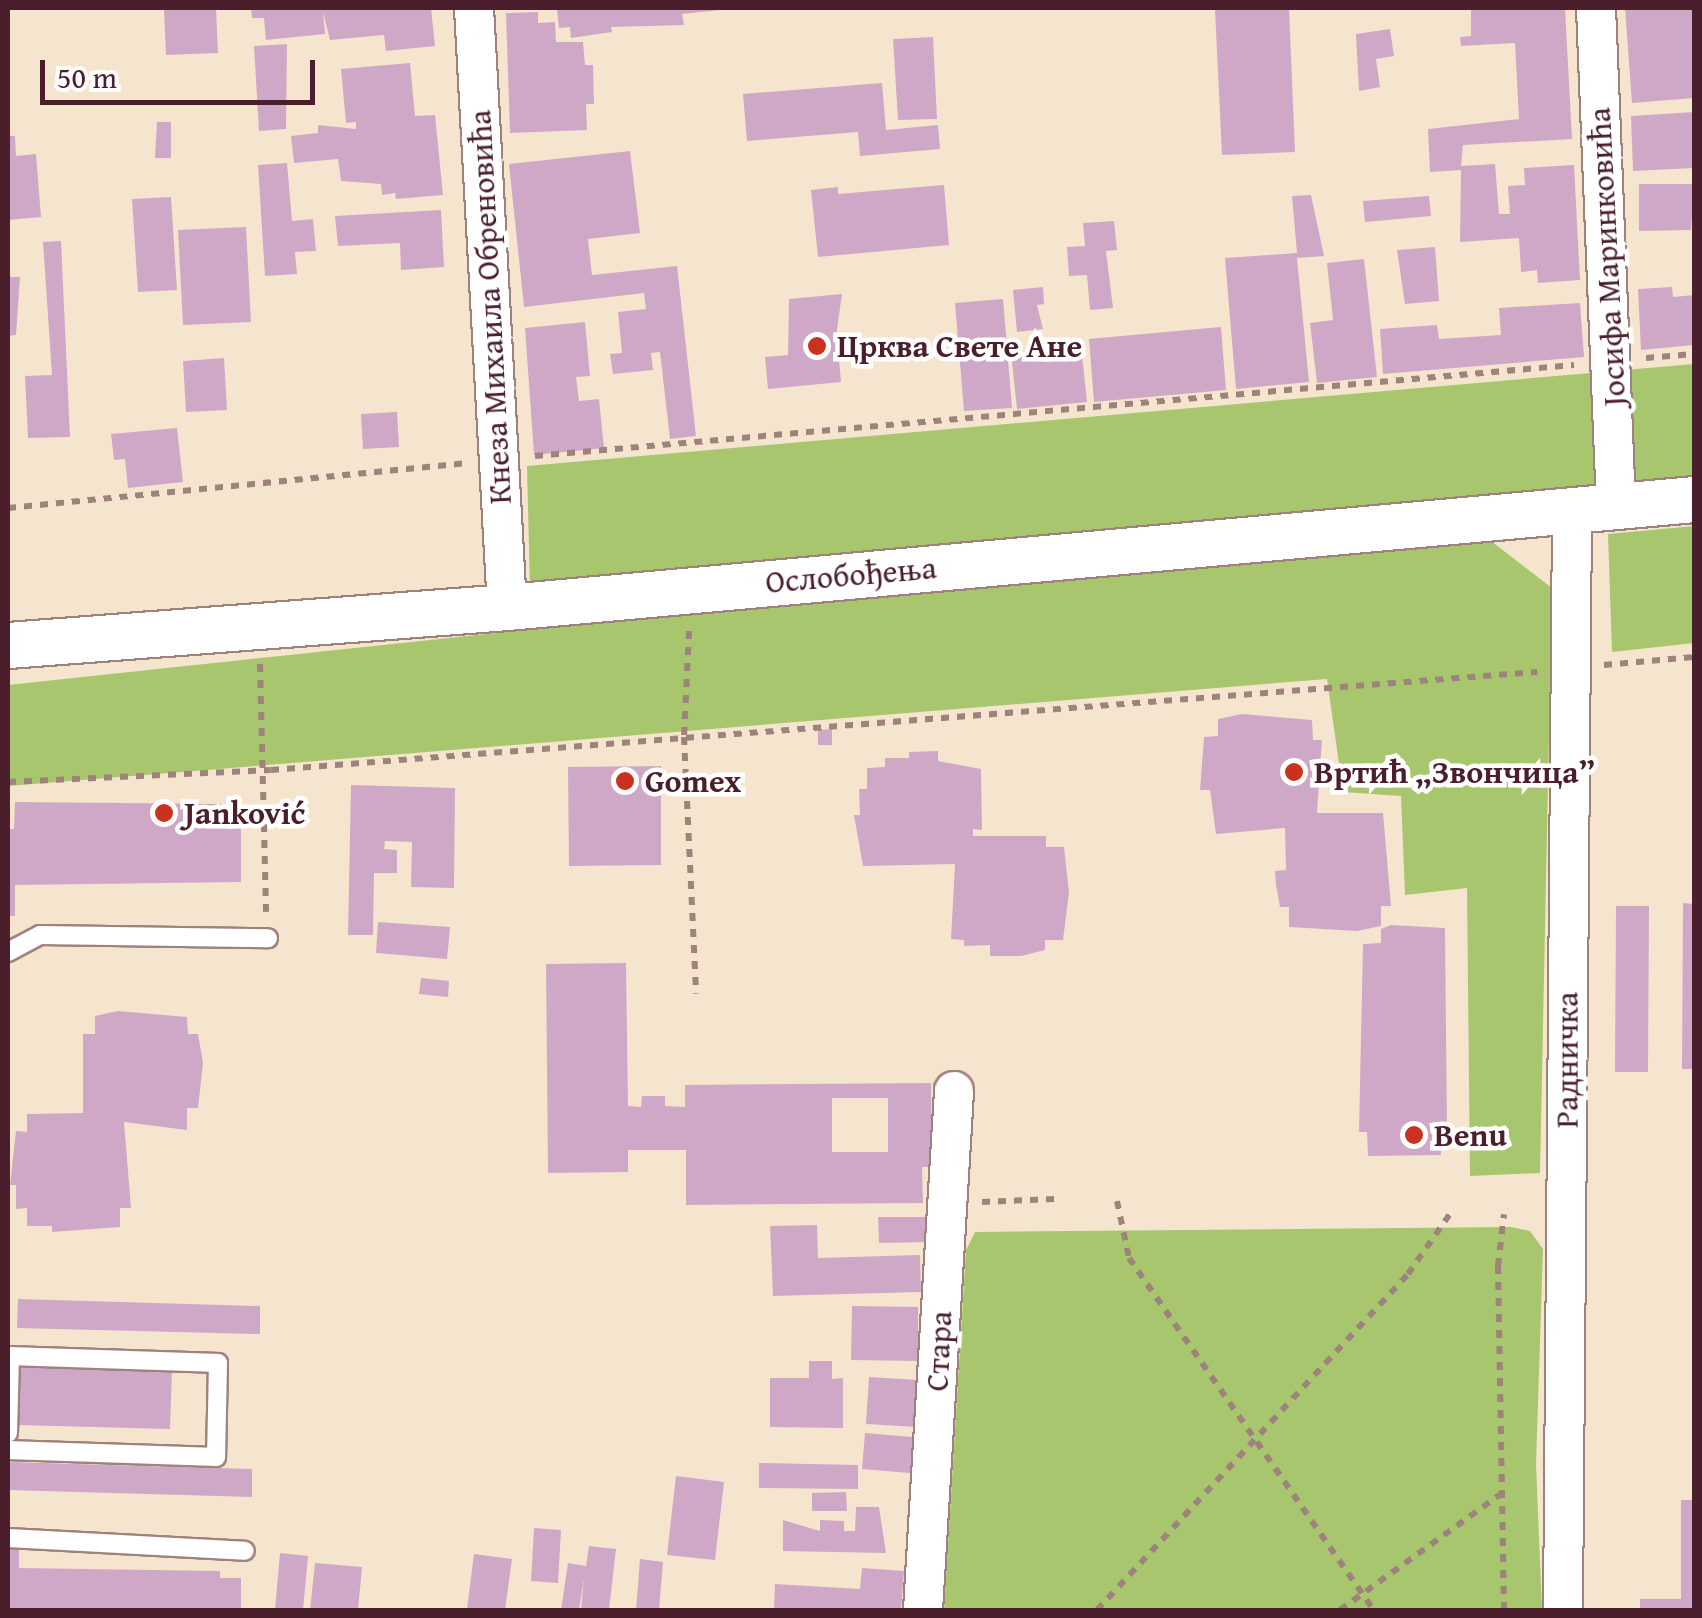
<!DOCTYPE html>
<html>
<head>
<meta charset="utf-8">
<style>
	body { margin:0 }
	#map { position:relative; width:1702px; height:1618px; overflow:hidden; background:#f6e5ce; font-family:"Gentium Book Plus",serif }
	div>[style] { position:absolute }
	.green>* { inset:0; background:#a7c66e }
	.building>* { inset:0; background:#d0a8c7 }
	.path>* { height:6px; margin-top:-3px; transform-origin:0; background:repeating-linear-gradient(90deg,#a0827c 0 8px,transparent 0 16px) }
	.roads { filter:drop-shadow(2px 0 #a0827c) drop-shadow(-2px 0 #a0827c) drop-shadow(0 2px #a0827c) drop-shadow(0 -2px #a0827c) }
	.service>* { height:18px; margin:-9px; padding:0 9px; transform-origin:9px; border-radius:9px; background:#fff }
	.minor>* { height:38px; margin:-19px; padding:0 19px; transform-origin:19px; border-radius:19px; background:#fff }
	.tertiary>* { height:45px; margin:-22.5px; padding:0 22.5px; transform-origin:22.5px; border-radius:22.5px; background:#fff }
	.dots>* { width:28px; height:28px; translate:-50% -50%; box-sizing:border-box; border:5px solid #fff; border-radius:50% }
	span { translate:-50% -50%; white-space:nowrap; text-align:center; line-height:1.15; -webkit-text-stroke:9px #fff; paint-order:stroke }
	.street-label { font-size:32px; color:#4a1f2b }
	.poi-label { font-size:32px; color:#4a1f2b; font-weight:700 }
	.left { translate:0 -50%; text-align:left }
	.frame { position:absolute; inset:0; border:10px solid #4a1f2b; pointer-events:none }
	.scale { position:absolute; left:40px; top:60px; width:275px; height:45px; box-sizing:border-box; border:5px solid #4a1f2b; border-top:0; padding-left:12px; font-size:30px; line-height:35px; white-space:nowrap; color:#4a1f2b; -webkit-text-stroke:8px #fff; paint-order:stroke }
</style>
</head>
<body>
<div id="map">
	<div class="green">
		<div style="clip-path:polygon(1694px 364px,1694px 483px,530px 589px,527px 466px)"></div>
		<div style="clip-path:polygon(1694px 526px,1694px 643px,1612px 652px,1608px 534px)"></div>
		<div style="clip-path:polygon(1491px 541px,1552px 588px,1540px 1173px,1470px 1176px,1467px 888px,1405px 895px,1401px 796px,1343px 792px,1327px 679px,8px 786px,8px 685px,888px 591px)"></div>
		<div style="clip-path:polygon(1511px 1227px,1530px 1231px,1543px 1249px,1536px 1464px,1542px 1610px,944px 1610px,966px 1250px,975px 1232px)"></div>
	</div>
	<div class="building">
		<div style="clip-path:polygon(164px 8px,216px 8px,218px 53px,166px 55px)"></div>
		<div style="clip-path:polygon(251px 8px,431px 8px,435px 46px,386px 51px,384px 35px,330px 40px,323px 12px,325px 34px,266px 40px,264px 18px,252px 18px)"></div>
		<div style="clip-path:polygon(557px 8px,721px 8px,721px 10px,682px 14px,684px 25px,611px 27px,612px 32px,571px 38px,570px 27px,559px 28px)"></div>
		<div style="clip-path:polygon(1276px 8px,1289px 8px,1295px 152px,1222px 155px,1215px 10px)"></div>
		<div style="clip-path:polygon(1471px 8px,1565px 8px,1572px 139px,1463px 145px,1461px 166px,1495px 164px,1499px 214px,1510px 214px,1508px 186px,1525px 185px,1524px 168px,1574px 165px,1580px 280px,1538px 283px,1537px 270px,1521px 272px,1519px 238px,1460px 242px,1461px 170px,1430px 172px,1428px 129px,1519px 119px,1515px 43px,1461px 46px,1460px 37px,1471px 36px)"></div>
		<div style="clip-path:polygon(1625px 8px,1694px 8px,1694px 98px,1632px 103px)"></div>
		<div style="clip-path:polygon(538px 12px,538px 23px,555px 22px,556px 42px,583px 42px,585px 65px,593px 65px,594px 104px,586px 104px,587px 130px,510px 133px,506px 13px)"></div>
		<div style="clip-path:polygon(1390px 29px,1394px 56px,1376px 59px,1380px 87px,1359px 91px,1356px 34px)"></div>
		<div style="clip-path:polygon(933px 37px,937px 119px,898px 120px,893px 39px)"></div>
		<div style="clip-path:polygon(287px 44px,286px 129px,259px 131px,254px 46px)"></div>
		<div style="clip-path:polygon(410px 63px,415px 116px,435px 115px,443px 195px,396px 199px,395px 193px,382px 195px,381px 184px,341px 181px,338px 159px,294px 163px,291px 136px,318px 133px,318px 125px,356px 129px,356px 122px,346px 123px,341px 69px)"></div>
		<div style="clip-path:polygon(882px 83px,886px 130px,938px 125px,940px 149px,860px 156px,858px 132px,747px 141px,743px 94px)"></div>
		<div style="clip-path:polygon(1694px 112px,1694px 168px,1633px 171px,1631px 116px)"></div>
		<div style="clip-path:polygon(157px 122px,171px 122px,171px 158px,155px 158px)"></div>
		<div style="clip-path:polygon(8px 136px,15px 136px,16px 156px,36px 154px,41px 217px,8px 220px)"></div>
		<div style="clip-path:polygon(630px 151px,640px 233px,588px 239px,592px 275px,677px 266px,696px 436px,670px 439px,660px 352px,651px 353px,653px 370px,613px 374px,610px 354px,622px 353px,618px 312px,646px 309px,644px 293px,524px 307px,509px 164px)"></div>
		<div style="clip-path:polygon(287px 163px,292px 221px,313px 219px,316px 251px,295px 252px,297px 274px,265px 276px,258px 165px)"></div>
		<div style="clip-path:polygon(1639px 184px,1694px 184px,1691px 230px,1639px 231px)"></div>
		<div style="clip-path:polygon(944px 185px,949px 245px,818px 257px,811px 190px,838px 187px,838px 194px)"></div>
		<div style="clip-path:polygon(1311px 195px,1324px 256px,1297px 258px,1309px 382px,1236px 389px,1225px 258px,1297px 253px,1292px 196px)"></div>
		<div style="clip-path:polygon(1429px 196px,1431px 216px,1365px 222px,1363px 201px)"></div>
		<div style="clip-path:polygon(171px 197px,177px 290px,138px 292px,132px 199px)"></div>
		<div style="clip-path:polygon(441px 210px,444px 267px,401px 270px,400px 243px,338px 246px,335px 216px)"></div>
		<div style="clip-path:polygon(1114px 221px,1117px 250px,1106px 251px,1113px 308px,1090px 310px,1087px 275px,1069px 276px,1067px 247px,1085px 246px,1083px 223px)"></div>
		<div style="clip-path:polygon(246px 227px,251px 322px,183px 325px,178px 230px)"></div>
		<div style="clip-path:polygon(61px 241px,70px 437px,28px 438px,25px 376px,52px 375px,43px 242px)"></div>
		<div style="clip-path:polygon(1435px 247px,1439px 301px,1405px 304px,1397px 250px)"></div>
		<div style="clip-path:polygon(1364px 259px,1377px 377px,1317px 383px,1310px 323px,1333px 320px,1327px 263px)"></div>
		<div style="clip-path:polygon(8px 277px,20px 277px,16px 335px,8px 336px)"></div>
		<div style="clip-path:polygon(1043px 287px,1044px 304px,1037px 305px,1043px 329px,1017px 332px,1013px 290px)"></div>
		<div style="clip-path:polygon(1672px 287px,1673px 297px,1694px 295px,1694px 345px,1641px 350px,1638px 289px)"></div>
		<div style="clip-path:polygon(842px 294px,836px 336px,847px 335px,849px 359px,839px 359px,841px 382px,768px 389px,765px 357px,788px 355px,789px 299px)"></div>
		<div style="clip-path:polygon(1003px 299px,1012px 408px,964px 411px,955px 303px)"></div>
		<div style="clip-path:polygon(1580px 303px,1584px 357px,1383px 374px,1380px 329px,1437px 325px,1439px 339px,1501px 335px,1499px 308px)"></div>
		<div style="clip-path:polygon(585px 322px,590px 376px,576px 377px,579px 401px,599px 399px,604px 448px,534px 455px,525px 328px)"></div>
		<div style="clip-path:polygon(1221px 327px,1226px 390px,1094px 402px,1089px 339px)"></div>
		<div style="clip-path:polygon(1081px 346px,1087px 402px,1017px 409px,1011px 353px)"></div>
		<div style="clip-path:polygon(224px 358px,227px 410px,186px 412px,183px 361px)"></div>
		<div style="clip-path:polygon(397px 412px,399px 447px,363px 449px,361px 414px)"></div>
		<div style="clip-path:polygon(177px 428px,183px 482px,128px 488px,125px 459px,114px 460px,111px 434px)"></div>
		<div style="clip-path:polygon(1242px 714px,1312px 720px,1313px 740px,1322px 740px,1317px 813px,1383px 813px,1391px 906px,1381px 906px,1381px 926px,1357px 931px,1289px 927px,1289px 907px,1280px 907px,1276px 885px,1275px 871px,1286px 870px,1285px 828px,1216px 834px,1210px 790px,1200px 790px,1204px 737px,1218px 736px,1218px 719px)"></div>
		<div style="clip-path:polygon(832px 729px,832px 745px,818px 745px,818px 730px)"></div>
		<div style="clip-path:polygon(938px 751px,938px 761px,981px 769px,982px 830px,973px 829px,973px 836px,1046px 836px,1046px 847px,1064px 847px,1069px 892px,1063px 940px,1045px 940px,1045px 950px,1021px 956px,990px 956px,990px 945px,964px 946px,964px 940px,951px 939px,955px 864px,863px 866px,854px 815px,860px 815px,859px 789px,867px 789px,867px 768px,885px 767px,885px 758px,909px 758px,909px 752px)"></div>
		<div style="clip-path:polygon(661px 766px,661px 865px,569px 866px,568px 767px)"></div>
		<div style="clip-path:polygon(351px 785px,455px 788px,454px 888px,411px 887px,412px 842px,385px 841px,384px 849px,397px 850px,397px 873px,374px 873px,373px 935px,348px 935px)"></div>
		<div style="clip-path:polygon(15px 802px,221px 804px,221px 810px,241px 810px,241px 882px,15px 885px,15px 916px,8px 916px,8px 829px,14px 829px)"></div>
		<div style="clip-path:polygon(1683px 903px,1694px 904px,1694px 1069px,1682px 1069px)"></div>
		<div style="clip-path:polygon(1616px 906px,1649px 906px,1648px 1072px,1615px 1072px)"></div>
		<div style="clip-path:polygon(378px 922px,450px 927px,447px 959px,376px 953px)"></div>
		<div style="clip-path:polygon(1391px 925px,1445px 928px,1447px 1131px,1440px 1131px,1441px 1155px,1368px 1156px,1367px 1132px,1359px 1132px,1363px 944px,1381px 943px,1381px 929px)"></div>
		<div style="clip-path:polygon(evenodd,626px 963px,628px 1106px,641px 1107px,642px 1096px,665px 1096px,665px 1106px,685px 1107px,685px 1085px,931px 1083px,932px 1167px,922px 1167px,923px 1203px,686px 1205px,686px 1150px,628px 1150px,628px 1172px,548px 1173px,546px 964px,626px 963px,832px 1098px,888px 1098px,888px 1152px,832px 1152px,832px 1098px)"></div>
		<div style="clip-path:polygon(421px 978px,449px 981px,448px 997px,419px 994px)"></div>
		<div style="clip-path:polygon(118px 1011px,187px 1017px,188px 1034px,198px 1034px,203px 1063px,198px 1108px,187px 1108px,187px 1130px,124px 1122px,131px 1208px,120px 1208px,120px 1227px,52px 1232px,52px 1226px,27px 1226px,27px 1208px,16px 1209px,16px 1185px,10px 1185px,16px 1131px,27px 1132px,27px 1114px,83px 1113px,83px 1034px,95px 1034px,95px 1016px)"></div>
		<div style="clip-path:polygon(878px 1217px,930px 1217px,931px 1242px,879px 1243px)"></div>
		<div style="clip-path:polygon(817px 1225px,818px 1258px,920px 1255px,921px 1292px,773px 1296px,770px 1226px)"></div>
		<div style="clip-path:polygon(18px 1299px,260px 1306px,260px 1334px,17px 1328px)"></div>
		<div style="clip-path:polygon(852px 1306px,918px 1307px,918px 1361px,851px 1360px)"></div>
		<div style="clip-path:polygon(809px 1361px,832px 1361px,832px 1379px,843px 1378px,843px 1428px,770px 1427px,770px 1378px,809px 1378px)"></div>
		<div style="clip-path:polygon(17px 1366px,172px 1370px,170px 1429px,16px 1425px)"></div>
		<div style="clip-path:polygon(869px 1377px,918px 1380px,916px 1427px,866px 1424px)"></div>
		<div style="clip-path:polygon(865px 1433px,913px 1437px,910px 1473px,862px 1469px)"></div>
		<div style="clip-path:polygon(8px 1462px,252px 1469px,252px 1497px,8px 1490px)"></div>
		<div style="clip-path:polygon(759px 1463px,858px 1465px,858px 1489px,759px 1488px)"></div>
		<div style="clip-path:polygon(676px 1476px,724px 1482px,715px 1560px,667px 1555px)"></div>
		<div style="clip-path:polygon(846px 1492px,847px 1511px,812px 1511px,812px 1493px)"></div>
		<div style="clip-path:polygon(1681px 1500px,1694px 1500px,1694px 1610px,1640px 1610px,1640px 1599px,1681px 1599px)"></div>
		<div style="clip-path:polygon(856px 1507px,879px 1507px,886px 1553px,783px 1551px,783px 1520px,820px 1531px,820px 1520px,844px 1521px,844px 1531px,855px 1531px)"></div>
		<div style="clip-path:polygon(534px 1528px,561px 1530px,558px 1583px,531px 1581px)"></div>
		<div style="clip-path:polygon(589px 1546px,616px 1549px,609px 1610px,581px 1610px,584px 1578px,579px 1610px,561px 1610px,568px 1563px,586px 1566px)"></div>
		<div style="clip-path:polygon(8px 1547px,19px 1547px,19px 1568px,220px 1571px,220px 1578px,241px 1578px,241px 1610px,8px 1610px)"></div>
		<div style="clip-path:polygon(280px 1553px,308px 1556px,303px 1610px,275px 1610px)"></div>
		<div style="clip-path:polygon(474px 1554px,512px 1559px,505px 1610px,467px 1609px)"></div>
		<div style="clip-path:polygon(640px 1559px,663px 1562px,659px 1610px,636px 1610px)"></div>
		<div style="clip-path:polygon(315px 1563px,362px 1567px,358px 1610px,310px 1610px)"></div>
		<div style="clip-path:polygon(862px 1568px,904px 1571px,901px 1610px,774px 1610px,775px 1584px,860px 1589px)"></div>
	</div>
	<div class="path">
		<div style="left:1646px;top:358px;width:48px;rotate:-4.8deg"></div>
		<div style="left:535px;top:456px;width:1043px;rotate:-5.01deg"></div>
		<div style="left:8px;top:508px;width:457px;rotate:-5.6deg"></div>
		<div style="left:689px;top:631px;width:106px;rotate:92.7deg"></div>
		<div style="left:684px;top:737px;width:257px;rotate:87.3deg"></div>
		<div style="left:260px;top:664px;width:248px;rotate:88.6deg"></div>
		<div style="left:1604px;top:665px;width:90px;rotate:-5.1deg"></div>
		<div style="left:8px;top:782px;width:263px;rotate:-2.6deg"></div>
		<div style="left:271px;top:770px;width:1270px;rotate:-4.43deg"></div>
		<div style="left:1117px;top:1201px;width:58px;rotate:78.1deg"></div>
		<div style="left:1129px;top:1258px;width:429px;rotate:55.2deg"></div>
		<div style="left:982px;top:1202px;width:73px;rotate:-2.4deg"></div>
		<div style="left:1097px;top:1610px;width:458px;rotate:-47.2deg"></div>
		<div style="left:1408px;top:1274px;width:77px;rotate:-55.1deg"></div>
		<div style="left:1340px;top:1610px;width:198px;rotate:-35.8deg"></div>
		<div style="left:1504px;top:1610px;width:344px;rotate:-91deg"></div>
		<div style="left:1498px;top:1266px;width:52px;rotate:-83.4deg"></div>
	</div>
	<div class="roads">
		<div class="service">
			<div style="left:8px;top:952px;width:36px;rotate:-28deg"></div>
			<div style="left:40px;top:935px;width:228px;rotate:0.8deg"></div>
			<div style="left:8px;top:1433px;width:77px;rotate:-88.5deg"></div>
			<div style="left:10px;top:1356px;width:208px;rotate:1.9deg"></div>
			<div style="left:218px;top:1363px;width:94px;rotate:91.2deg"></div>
			<div style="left:216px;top:1457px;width:208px;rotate:-178.1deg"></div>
			<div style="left:8px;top:1538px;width:237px;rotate:3.1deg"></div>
		</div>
		<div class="minor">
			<div style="left:474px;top:8px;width:600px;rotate:86.85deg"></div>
			<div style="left:1596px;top:8px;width:498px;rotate:87.7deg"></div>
			<div style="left:923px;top:1610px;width:520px;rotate:-86.58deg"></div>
			<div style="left:1563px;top:1610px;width:1100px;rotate:-89.53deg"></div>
		</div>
		<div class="tertiary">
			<div style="left:8px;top:645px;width:500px;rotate:-4.35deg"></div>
			<div style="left:507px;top:607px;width:1192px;rotate:-5.2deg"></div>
		</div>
	</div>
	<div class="dots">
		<div style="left:817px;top:346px;background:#c8321e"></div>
		<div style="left:1294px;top:772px;background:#c8321e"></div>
		<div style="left:625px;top:781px;background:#c8321e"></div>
		<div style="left:164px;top:813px;background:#c8321e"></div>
		<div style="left:1414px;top:1135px;background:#c8321e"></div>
	</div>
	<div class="street-label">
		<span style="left:1607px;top:257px;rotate:-93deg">Јосифа Маринковића</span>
		<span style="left:490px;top:307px;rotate:-93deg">Кнеза Михаила Обреновића</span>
		<span style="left:851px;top:575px;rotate:-5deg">Ослобођења</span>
		<span style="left:1567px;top:1060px;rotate:-90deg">Радничка</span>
		<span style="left:939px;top:1351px;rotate:-87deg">Стара</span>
	</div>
	<div class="poi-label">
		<span class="left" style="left:837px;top:346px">Црква Свете Ане</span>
		<span class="left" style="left:1314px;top:772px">Вртић „Звончица”</span>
		<span class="left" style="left:645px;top:781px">Gomex</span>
		<span class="left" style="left:184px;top:813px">Janković</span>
		<span class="left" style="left:1434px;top:1135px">Benu</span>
	</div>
	<div class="frame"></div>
	<div class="scale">50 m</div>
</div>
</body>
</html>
